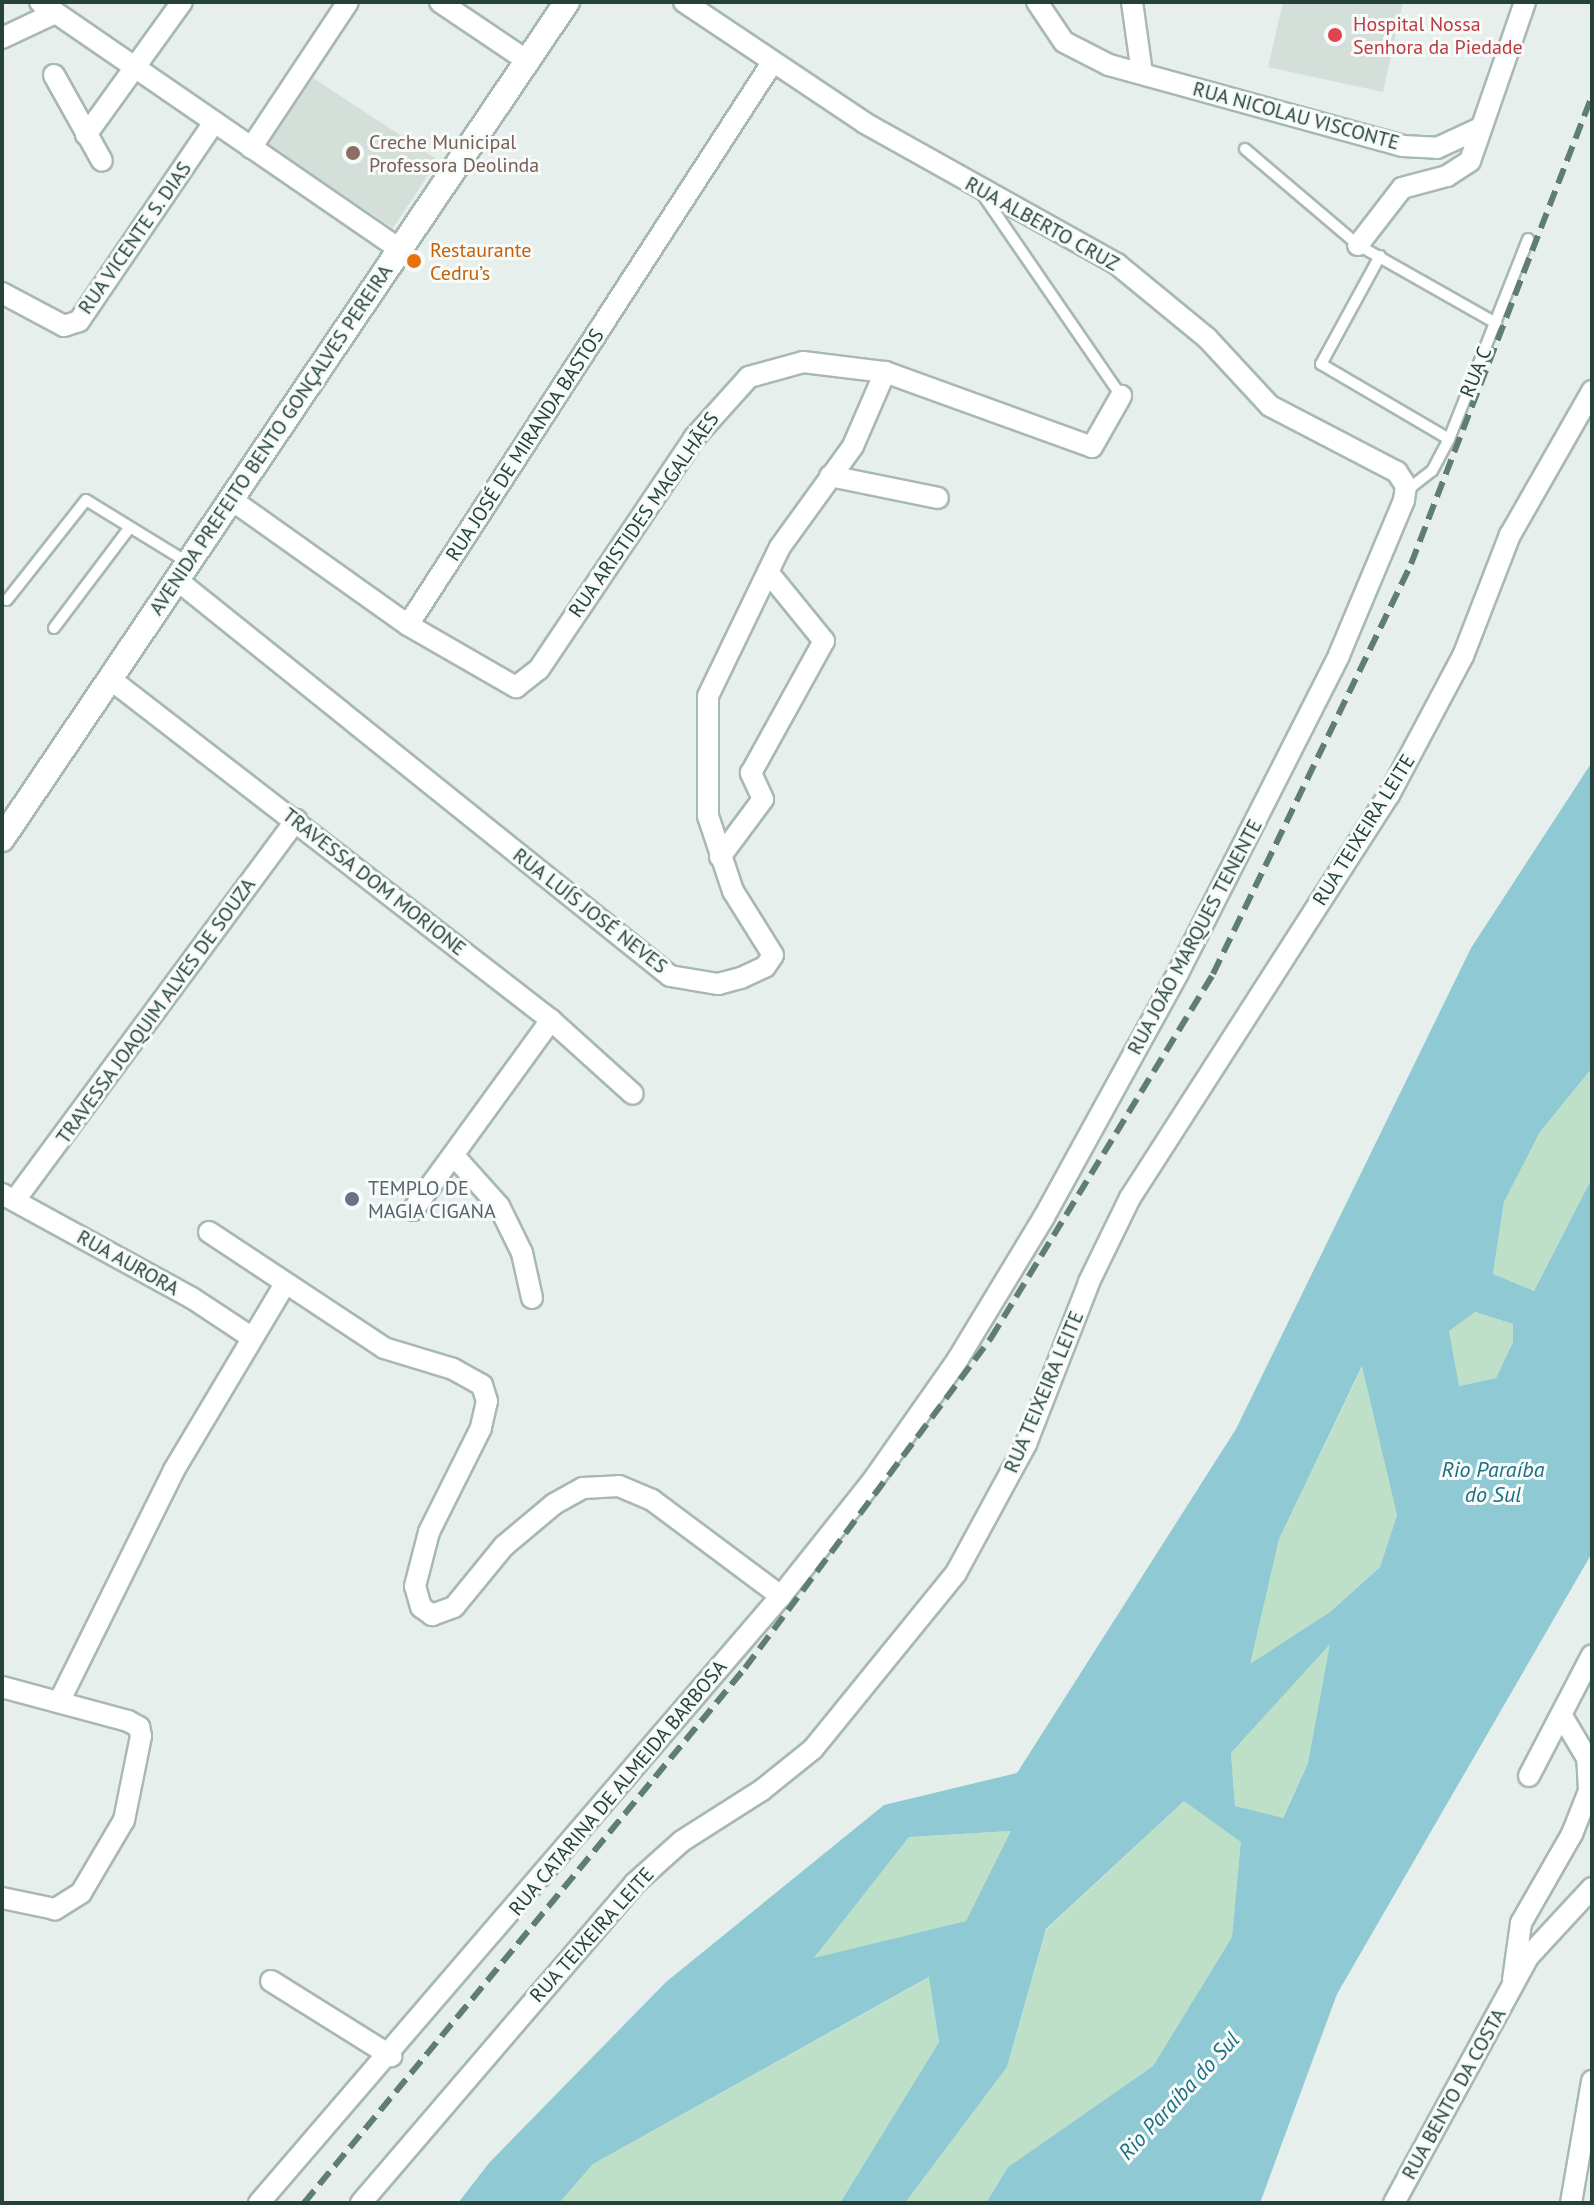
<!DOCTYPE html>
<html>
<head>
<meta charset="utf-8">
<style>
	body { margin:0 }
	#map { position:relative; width:1594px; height:2205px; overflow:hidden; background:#e6efeb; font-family:"PT Sans",sans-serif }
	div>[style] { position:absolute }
	.built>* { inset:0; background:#d4dfda }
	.green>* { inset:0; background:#bfe0c8 }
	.water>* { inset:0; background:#8ec9d4 }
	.roads { filter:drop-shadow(2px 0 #a8b8b2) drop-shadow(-2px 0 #a8b8b2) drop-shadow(0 2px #a8b8b2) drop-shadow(0 -2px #a8b8b2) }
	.lane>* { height:10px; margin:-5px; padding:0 5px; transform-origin:5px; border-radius:5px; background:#fff }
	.street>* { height:20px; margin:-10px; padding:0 10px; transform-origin:10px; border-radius:10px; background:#fff }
	.secondary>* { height:24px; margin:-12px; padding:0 12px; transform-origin:12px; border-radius:12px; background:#fff }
	.rail>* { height:6px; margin-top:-3px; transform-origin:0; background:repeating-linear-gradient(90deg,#5f7d75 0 16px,transparent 0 24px) }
	.dots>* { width:22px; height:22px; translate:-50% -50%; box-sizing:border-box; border:4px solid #f7fbf9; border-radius:50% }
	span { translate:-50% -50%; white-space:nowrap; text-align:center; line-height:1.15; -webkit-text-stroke:6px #f7fbf9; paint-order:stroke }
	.health-label { font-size:20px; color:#be3a42 }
	.left { translate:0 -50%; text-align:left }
	.street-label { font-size:20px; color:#24423a }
	.education-label { font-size:20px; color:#785e54 }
	.food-label { font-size:20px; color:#c56008 }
	.worship-label { font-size:20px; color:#5b616d }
	.water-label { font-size:22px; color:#1c6f80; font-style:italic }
	.frame { position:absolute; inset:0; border:4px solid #24423a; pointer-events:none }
</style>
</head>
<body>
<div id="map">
	<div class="built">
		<div style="clip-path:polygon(1283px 2px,1403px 2px,1383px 92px,1268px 67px)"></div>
		<div style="clip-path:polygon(313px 78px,438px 160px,393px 228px,268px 145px)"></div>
	</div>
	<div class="green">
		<div style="clip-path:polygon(1592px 1068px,1592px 1178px,1534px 1291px,1493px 1275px,1504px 1202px,1540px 1132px)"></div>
		<div style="clip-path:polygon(1474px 1312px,1513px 1324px,1513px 1342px,1496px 1378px,1458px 1386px,1449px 1331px)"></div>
		<div style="clip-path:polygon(1363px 1365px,1397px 1515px,1380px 1567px,1330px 1612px,1249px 1665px,1279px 1539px)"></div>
		<div style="clip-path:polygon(1331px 1642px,1308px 1763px,1282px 1819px,1235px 1806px,1231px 1753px)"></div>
		<div style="clip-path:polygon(1184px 1801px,1242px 1841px,1232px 1937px,1153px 2066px,1008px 2167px,986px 2203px,905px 2203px,1007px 2067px,1046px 1930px)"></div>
		<div style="clip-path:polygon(1012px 1831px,966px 1921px,813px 1959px,909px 1837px)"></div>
		<div style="clip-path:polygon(930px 1977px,939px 2042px,840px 2203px,559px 2203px,593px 2164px)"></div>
	</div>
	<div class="water">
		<div style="clip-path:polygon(evenodd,1592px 762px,1592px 1068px,1540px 1132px,1504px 1202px,1493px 1274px,1534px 1291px,1592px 1178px,1592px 1553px,1337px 1994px,1260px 2203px,986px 2203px,1008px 2167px,1153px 2066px,1232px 1937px,1241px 1842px,1184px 1801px,1046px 1929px,1007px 2067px,905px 2203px,840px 2203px,939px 2042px,929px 1977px,593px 2164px,559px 2203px,458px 2203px,489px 2163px,666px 1982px,884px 1805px,1017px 1773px,1236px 1429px,1471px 948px,1592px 762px,1475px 1312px,1513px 1324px,1513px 1342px,1496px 1378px,1459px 1386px,1449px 1331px,1475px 1312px,1592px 762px,1362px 1366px,1397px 1515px,1380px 1567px,1330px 1612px,1250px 1664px,1279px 1539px,1362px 1366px,1592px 762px,1330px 1644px,1308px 1763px,1283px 1818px,1235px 1806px,1231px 1753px,1330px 1644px,1592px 762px,1011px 1831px,966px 1921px,814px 1958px,909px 1837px,1011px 1831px)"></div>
	</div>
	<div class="roads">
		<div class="lane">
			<div style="left:1245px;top:149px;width:148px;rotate:40.3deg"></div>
			<div style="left:1358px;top:245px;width:159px;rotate:29.5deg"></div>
			<div style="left:983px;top:195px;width:244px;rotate:55.5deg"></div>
			<div style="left:1380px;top:256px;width:123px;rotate:118.6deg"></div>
			<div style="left:1321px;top:364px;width:148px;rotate:30.4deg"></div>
			<div style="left:1406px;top:491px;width:33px;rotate:-38deg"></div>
			<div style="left:1432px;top:471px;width:36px;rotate:-62deg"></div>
			<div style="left:1449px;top:439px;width:215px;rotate:-68.4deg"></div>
			<div style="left:7px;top:600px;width:127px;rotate:-51.7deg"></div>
			<div style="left:86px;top:500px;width:119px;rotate:31.5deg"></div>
			<div style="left:54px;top:628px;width:126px;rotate:-53deg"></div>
		</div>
		<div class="street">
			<div style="left:40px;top:2px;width:436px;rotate:34.5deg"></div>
			<div style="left:440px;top:2px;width:104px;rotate:34deg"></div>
			<div style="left:1037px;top:2px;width:48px;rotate:56deg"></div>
			<div style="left:1064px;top:42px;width:51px;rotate:27.1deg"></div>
			<div style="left:1109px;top:65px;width:305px;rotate:15.4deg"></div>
			<div style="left:1403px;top:146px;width:34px;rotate:3deg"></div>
			<div style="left:1437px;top:148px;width:47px;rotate:-24.9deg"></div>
			<div style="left:1132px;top:2px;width:72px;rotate:82deg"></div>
			<div style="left:2px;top:38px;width:56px;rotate:-25.2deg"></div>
			<div style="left:54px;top:75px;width:98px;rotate:60.8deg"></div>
			<div style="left:86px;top:135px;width:164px;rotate:-54.2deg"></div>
			<div style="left:251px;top:148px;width:175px;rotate:-56.4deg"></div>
			<div style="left:1358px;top:245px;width:72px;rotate:-52.3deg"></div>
			<div style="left:1402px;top:188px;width:47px;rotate:-14.9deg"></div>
			<div style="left:1447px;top:176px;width:27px;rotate:-33deg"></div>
			<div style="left:1470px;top:161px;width:168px;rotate:-70.9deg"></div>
			<div style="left:2px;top:293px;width:70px;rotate:28deg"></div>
			<div style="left:64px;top:326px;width:16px;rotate:-18deg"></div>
			<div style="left:79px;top:321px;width:238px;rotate:-55.8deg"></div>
			<div style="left:830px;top:476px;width:110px;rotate:11.5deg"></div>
			<div style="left:232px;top:500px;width:216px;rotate:35.4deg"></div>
			<div style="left:408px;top:625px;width:125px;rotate:29.9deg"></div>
			<div style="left:516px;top:687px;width:29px;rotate:-38deg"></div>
			<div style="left:539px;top:669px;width:278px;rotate:-56.1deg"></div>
			<div style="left:694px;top:438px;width:82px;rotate:-48deg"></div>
			<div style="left:749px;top:377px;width:56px;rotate:-15.5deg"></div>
			<div style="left:803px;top:362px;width:83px;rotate:7deg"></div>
			<div style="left:885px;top:372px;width:220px;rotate:19.9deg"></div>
			<div style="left:1092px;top:447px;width:59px;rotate:-60.4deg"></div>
			<div style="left:177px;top:580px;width:632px;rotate:38.77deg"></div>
			<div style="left:670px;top:976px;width:49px;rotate:9.5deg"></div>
			<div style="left:718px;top:984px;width:24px;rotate:-15deg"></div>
			<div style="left:741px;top:978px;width:26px;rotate:-25deg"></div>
			<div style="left:765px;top:967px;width:14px;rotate:-56deg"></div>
			<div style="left:773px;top:955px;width:75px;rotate:-122deg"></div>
			<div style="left:733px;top:891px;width:79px;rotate:-108.4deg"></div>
			<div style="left:708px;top:816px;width:120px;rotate:-90deg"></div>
			<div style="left:708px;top:696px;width:165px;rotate:-64.2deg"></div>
			<div style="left:780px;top:547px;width:125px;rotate:-54.1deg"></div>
			<div style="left:853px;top:446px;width:81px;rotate:-66.6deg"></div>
			<div style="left:408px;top:625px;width:670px;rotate:-57.07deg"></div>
			<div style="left:109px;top:678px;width:559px;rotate:37.73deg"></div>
			<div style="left:551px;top:1020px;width:110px;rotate:42.1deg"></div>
			<div style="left:720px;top:857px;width:72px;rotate:-53.4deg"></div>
			<div style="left:763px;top:799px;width:29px;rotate:-115deg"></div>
			<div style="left:751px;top:773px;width:151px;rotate:-61.1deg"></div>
			<div style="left:824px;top:641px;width:89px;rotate:-129.1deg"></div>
			<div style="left:455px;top:1157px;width:66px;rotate:48.1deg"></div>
			<div style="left:499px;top:1206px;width:52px;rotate:63.9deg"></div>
			<div style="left:522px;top:1253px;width:46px;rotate:77.5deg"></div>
			<div style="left:2px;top:1194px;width:217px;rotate:28.7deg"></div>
			<div style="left:192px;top:1298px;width:71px;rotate:33.5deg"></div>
			<div style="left:15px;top:1200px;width:473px;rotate:-53.5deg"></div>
			<div style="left:413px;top:1210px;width:235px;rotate:-54deg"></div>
			<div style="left:209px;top:1232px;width:210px;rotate:33.5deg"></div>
			<div style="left:384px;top:1348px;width:72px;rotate:16.9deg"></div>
			<div style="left:453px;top:1369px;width:33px;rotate:29deg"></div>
			<div style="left:482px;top:1385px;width:17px;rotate:73deg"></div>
			<div style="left:487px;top:1401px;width:28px;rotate:103deg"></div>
			<div style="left:481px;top:1428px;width:116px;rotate:116.6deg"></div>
			<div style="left:429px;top:1532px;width:56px;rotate:104.5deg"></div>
			<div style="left:415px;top:1586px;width:22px;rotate:74deg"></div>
			<div style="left:421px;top:1607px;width:14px;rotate:36deg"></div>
			<div style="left:432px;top:1615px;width:23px;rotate:-20deg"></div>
			<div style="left:454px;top:1607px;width:79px;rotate:-50.7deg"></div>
			<div style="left:504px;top:1546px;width:65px;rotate:-40deg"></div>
			<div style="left:554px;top:1504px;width:33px;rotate:-29deg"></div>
			<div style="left:583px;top:1488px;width:36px;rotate:-3deg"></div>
			<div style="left:619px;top:1486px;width:36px;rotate:23deg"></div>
			<div style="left:652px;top:1500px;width:161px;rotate:36.7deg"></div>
			<div style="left:2px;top:1687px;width:131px;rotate:15.1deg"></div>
			<div style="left:128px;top:1721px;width:13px;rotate:29deg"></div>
			<div style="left:139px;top:1727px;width:9px;rotate:77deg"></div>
			<div style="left:141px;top:1736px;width:86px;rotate:101.4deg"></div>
			<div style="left:124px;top:1820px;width:85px;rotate:120.5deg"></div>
			<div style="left:81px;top:1893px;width:31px;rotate:148deg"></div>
			<div style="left:55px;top:1909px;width:54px;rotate:-168.3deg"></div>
			<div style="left:59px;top:1702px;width:259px;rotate:-63.6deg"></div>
			<div style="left:174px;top:1470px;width:217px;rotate:-59.2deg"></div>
			<div style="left:1529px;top:1776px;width:136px;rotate:-62.5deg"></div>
			<div style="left:1513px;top:1980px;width:58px;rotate:-82deg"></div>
			<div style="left:1521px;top:1923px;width:103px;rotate:-60.2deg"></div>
			<div style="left:1572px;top:1834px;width:46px;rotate:-68.4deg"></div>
			<div style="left:1589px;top:1791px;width:33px;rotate:-93deg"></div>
			<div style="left:1587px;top:1758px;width:49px;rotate:-120.8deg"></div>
			<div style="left:271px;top:1981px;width:142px;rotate:32deg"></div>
			<div style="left:259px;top:2203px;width:801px;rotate:-49.31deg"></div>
			<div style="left:781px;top:1596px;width:144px;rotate:-51.5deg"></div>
			<div style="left:871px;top:1483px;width:151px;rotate:-54.9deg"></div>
			<div style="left:958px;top:1359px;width:166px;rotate:-58.8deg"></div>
			<div style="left:1044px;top:1217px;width:278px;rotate:-61.2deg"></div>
			<div style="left:1178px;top:973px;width:356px;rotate:-63.1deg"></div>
			<div style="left:1339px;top:655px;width:168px;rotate:-67.2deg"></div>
			<div style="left:1404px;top:500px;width:14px;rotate:-82deg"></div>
			<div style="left:1406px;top:486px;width:17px;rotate:-123deg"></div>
			<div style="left:1397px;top:472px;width:143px;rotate:-152.5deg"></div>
			<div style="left:1270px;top:406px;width:93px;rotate:-132.8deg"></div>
			<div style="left:1207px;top:338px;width:117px;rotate:-140.6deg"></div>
			<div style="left:1117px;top:264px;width:289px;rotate:-150.8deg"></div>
			<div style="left:865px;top:123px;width:218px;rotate:-146.2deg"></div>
			<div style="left:361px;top:2203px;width:420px;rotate:-49.4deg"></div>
			<div style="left:634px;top:1884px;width:64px;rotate:-41.9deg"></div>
			<div style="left:682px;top:1841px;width:95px;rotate:-32.5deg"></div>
			<div style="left:762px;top:1790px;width:65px;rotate:-38.8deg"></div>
			<div style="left:813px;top:1749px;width:227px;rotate:-50.9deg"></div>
			<div style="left:956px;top:1573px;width:147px;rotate:-61.5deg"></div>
			<div style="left:1026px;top:1444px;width:174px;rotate:-68.7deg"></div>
			<div style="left:1089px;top:1282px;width:93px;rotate:-64deg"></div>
			<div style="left:1130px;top:1198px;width:479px;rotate:-57.3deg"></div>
			<div style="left:1389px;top:795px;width:157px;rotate:-62deg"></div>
			<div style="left:1463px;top:656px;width:130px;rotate:-68.8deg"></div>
			<div style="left:1510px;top:535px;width:166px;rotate:-60.3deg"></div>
			<div style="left:1394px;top:2203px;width:280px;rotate:-61.4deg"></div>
			<div style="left:1528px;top:1957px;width:94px;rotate:-47.2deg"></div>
			<div style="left:1571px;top:2203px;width:124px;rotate:-80.2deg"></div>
		</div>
		<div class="secondary">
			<div style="left:2px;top:839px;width:1010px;rotate:-55.98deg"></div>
		</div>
	</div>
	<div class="rail">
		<div style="left:304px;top:2203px;width:693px;rotate:-50.5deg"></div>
		<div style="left:745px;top:1668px;width:412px;rotate:-53.3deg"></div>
		<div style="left:991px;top:1338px;width:426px;rotate:-58.6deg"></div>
		<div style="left:1213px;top:974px;width:455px;rotate:-64.2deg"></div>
		<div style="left:1411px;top:564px;width:502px;rotate:-68.86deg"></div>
	</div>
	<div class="dots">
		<div style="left:1335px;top:35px;background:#e0444e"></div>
		<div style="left:353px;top:153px;background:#8d6e63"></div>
		<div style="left:414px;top:261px;background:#e8710a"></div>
		<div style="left:352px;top:1199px;background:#6b7280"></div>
	</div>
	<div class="health-label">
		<span class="left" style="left:1353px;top:36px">Hospital Nossa<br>Senhora da Piedade</span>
	</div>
	<div class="street-label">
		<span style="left:1296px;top:116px;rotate:15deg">RUA NICOLAU VISCONTE</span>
		<span style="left:1042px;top:224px;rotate:29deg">RUA ALBERTO CRUZ</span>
		<span style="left:135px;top:238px;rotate:-55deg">RUA VICENTE S. DIAS</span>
		<span style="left:1476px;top:372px;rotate:-68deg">RUA C</span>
		<span style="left:271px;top:440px;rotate:-56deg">AVENIDA PREFEITO BENTO GONÇALVES PEREIRA</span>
		<span style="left:525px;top:445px;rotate:-57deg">RUA JOSÉ DE MIRANDA BASTOS</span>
		<span style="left:644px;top:515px;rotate:-55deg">RUA ARISTIDES MAGALHÃES</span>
		<span style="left:1364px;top:830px;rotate:-58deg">RUA TEIXEIRA LEITE</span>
		<span style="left:374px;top:882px;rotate:38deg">TRAVESSA DOM MORIONE</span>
		<span style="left:590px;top:911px;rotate:38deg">RUA LUÍS JOSÉ NEVES</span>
		<span style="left:1195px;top:937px;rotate:-62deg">RUA JOÃO MARQUES TENENTE</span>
		<span style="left:156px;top:1011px;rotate:-54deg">TRAVESSA JOAQUIM ALVES DE SOUZA</span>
		<span style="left:128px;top:1263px;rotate:29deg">RUA AURORA</span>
		<span style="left:1044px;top:1392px;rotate:-67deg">RUA TEIXEIRA LEITE</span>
		<span style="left:618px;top:1788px;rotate:-50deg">RUA CATARINA DE ALMEIDA BARBOSA</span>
		<span style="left:592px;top:1935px;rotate:-48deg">RUA TEIXEIRA LEITE</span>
		<span style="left:1454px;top:2094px;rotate:-61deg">RUA BENTO DA COSTA</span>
	</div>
	<div class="education-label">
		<span class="left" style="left:369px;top:154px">Creche Municipal<br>Professora Deolinda</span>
	</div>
	<div class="food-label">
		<span class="left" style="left:430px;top:262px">Restaurante<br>Cedru’s</span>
	</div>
	<div class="worship-label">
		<span class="left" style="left:368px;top:1200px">TEMPLO DE<br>MAGIA CIGANA</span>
	</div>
	<div class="water-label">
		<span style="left:1493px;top:1482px">Rio Paraíba<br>do Sul</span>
		<span style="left:1179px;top:2096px;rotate:-47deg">Rio Paraíba do Sul</span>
	</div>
	<div class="frame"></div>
</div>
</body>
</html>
